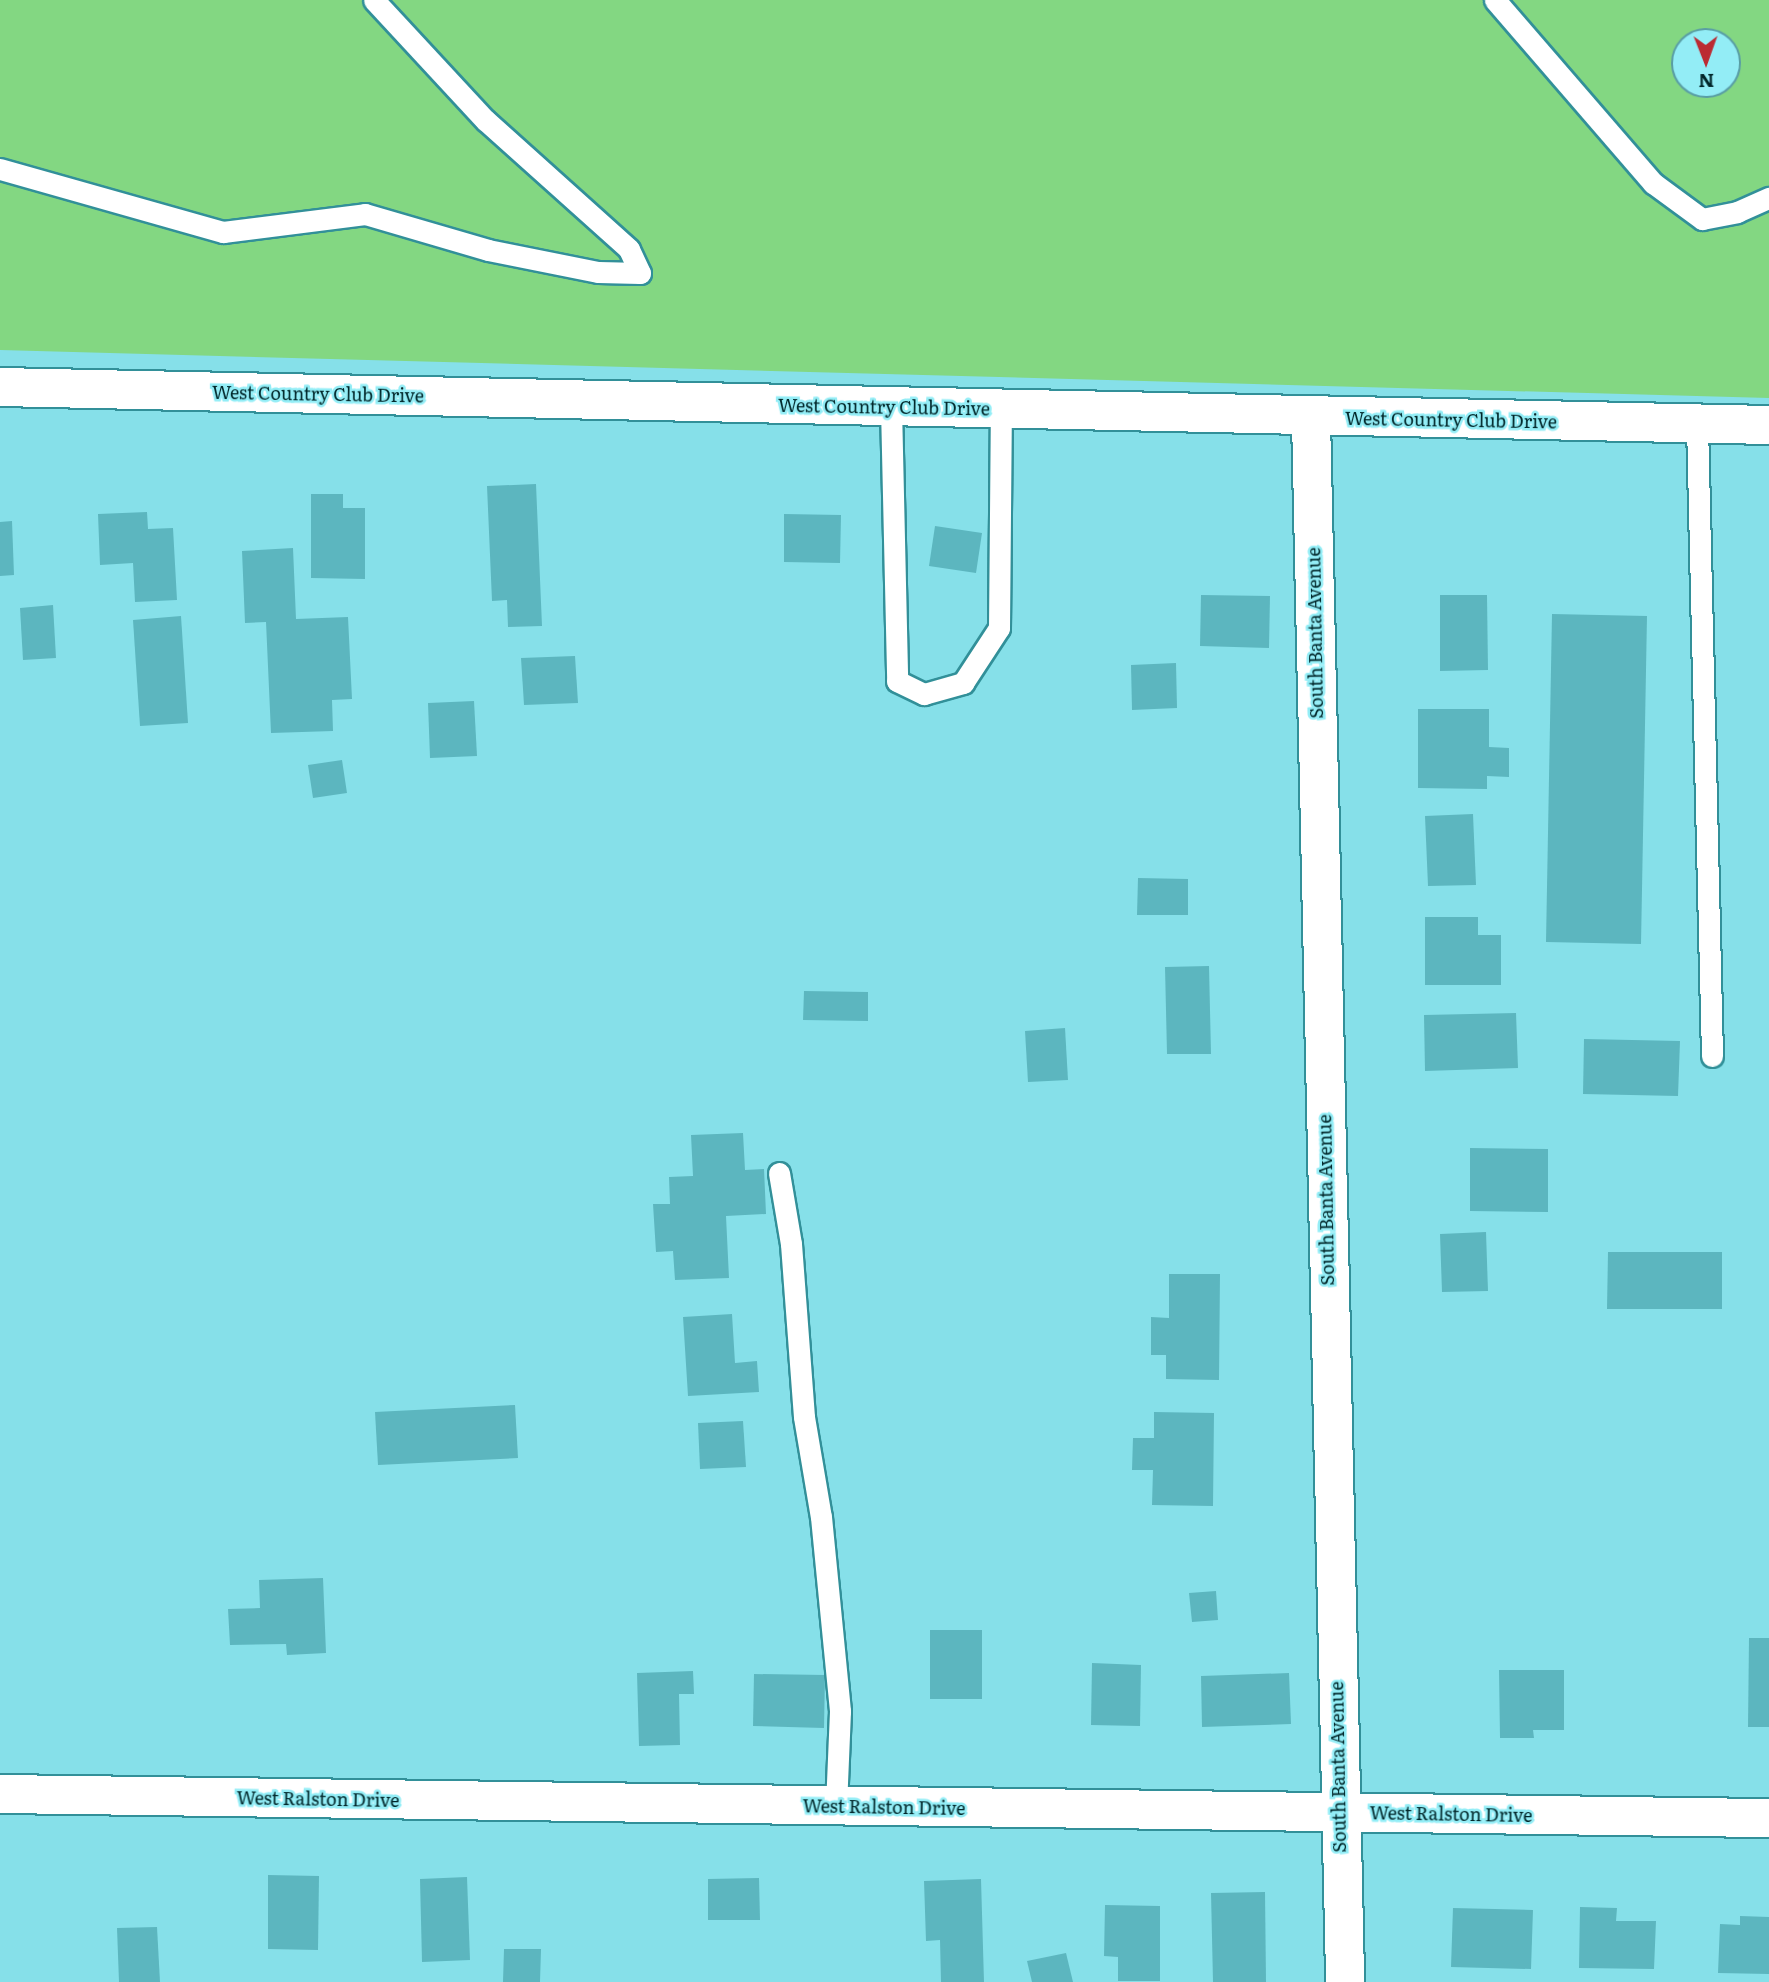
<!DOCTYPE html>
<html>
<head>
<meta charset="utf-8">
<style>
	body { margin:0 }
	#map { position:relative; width:1769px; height:1982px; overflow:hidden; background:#86e0e9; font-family:Literata,serif }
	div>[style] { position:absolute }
	.green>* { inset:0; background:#83d782 }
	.building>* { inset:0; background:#5cb6bf }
	.roads { filter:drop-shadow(2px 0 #329099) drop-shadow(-2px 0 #329099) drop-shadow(0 2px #329099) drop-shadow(0 -2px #329099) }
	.service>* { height:21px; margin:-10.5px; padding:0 10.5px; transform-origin:10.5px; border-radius:10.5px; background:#fff }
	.minor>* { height:38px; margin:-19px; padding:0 19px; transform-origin:19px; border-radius:19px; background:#fff }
	.secondary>* { height:38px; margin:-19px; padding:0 19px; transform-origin:19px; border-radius:19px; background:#fff }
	span { translate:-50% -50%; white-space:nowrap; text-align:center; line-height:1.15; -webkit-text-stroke:5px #93edf6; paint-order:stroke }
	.street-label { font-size:18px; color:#002629 }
	.north { position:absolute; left:1671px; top:28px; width:70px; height:70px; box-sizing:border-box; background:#93edf6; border:2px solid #589da4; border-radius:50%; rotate:179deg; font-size:19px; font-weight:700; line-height:28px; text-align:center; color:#002629 }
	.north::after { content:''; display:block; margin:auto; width:24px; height:32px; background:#bb2b32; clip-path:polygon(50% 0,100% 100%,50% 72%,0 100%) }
</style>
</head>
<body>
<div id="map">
	<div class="green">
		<div style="clip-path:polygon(evenodd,0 0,1769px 0,1769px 398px,0 350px,0 0,1685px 42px,1727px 42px,1727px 84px,1685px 84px,1685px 42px)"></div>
	</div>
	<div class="building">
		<div style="clip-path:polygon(536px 484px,542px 626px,508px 627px,507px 600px,492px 601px,487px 486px)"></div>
		<div style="clip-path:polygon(311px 494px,343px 494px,343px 508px,365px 508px,365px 579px,311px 578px)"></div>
		<div style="clip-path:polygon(147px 512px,148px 529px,173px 528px,177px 600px,135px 602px,133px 563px,100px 565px,98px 514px)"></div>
		<div style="clip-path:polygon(784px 514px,841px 515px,840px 563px,784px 562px)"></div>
		<div style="clip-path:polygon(12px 521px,14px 575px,0 576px,0 522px)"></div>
		<div style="clip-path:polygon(935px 526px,982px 533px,976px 573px,929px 566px)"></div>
		<div style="clip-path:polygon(293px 548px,296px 619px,348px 617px,352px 699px,332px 700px,333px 731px,271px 733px,266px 622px,245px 623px,242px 551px)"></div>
		<div style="clip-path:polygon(1201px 595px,1270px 596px,1269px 648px,1200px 646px)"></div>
		<div style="clip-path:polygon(1440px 595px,1487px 595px,1488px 670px,1440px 671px)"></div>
		<div style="clip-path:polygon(53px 605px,56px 658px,23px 660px,20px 608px)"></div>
		<div style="clip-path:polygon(1552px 614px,1647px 616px,1641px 944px,1546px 942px)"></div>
		<div style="clip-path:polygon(181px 616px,188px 723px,140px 726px,133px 620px)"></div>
		<div style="clip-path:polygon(575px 656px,578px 703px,524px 705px,521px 658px)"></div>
		<div style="clip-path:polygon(1176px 663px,1177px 708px,1132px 710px,1131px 665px)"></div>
		<div style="clip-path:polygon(474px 701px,477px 756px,430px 758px,428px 703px)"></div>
		<div style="clip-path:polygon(1418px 709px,1489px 709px,1489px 747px,1509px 748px,1509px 777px,1487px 776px,1487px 789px,1418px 788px)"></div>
		<div style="clip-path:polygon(342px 760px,347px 793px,313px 798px,308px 765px)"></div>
		<div style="clip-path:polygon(1473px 814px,1476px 885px,1428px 886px,1425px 816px)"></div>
		<div style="clip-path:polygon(1138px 878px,1188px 879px,1188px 915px,1137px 915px)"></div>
		<div style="clip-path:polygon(1425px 917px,1478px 917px,1478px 935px,1501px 935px,1501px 985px,1425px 985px)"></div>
		<div style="clip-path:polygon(1209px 966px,1211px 1054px,1167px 1054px,1165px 967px)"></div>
		<div style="clip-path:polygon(804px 991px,868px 992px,868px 1021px,803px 1020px)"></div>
		<div style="clip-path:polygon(1516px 1013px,1518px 1068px,1425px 1071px,1424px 1015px)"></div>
		<div style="clip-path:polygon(1065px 1028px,1068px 1080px,1028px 1082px,1025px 1031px)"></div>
		<div style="clip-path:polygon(1584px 1039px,1680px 1041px,1678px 1096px,1583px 1094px)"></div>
		<div style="clip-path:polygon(743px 1133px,745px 1170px,764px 1169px,766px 1214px,726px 1216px,729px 1278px,675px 1280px,673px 1251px,656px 1252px,653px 1204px,670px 1204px,669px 1177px,693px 1176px,691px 1135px)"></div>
		<div style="clip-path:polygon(1470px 1148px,1548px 1149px,1548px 1212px,1470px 1211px)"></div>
		<div style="clip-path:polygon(1486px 1232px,1488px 1291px,1442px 1292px,1440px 1234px)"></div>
		<div style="clip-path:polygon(1608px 1252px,1722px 1252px,1722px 1309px,1607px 1309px)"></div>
		<div style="clip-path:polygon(1169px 1274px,1220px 1274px,1219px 1380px,1166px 1379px,1166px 1355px,1151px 1355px,1151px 1317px,1169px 1318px)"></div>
		<div style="clip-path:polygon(732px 1314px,735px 1363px,757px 1361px,759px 1392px,688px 1396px,683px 1317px)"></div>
		<div style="clip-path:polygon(515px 1405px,518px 1458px,378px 1465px,375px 1412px)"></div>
		<div style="clip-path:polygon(1154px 1412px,1214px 1413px,1213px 1506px,1152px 1505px,1153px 1470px,1132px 1470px,1133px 1438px,1154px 1438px)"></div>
		<div style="clip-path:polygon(743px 1421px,746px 1467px,700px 1469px,698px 1423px)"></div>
		<div style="clip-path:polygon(323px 1578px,326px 1653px,287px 1655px,286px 1644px,230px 1645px,228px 1609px,260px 1608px,259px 1580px)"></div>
		<div style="clip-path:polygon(1216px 1591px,1218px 1620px,1192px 1622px,1189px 1593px)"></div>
		<div style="clip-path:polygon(930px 1630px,982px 1630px,982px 1699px,930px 1699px)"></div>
		<div style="clip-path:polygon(1749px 1638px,1769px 1638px,1769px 1727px,1748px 1727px)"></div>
		<div style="clip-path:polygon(1092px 1663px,1141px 1665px,1140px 1726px,1091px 1725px)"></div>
		<div style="clip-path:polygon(1499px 1670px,1564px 1670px,1564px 1730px,1533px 1730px,1534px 1738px,1500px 1738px)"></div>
		<div style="clip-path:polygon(693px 1671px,694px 1694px,679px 1694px,680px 1745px,639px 1746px,637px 1673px)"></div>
		<div style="clip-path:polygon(1289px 1673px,1291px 1724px,1202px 1727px,1201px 1676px)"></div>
		<div style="clip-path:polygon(754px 1674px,825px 1675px,824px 1728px,753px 1726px)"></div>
		<div style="clip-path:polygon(268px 1875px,319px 1876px,318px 1950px,268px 1949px)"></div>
		<div style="clip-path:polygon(467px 1877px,470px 1960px,422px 1962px,420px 1879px)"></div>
		<div style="clip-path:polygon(759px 1878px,760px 1920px,708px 1920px,708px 1879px)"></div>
		<div style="clip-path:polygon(981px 1879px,984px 1982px,941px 1982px,940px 1940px,926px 1941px,924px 1881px)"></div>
		<div style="clip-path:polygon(1265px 1892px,1266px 1982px,1213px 1982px,1211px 1893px)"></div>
		<div style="clip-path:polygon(1105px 1905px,1160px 1906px,1160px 1981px,1118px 1981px,1118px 1957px,1104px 1956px)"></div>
		<div style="clip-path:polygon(1580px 1907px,1617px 1908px,1616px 1921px,1656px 1921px,1654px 1969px,1579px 1968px)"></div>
		<div style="clip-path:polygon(1453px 1908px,1533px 1910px,1531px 1969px,1451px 1967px)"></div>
		<div style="clip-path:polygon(1740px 1916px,1769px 1917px,1769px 1974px,1718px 1973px,1720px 1924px,1740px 1925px)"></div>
		<div style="clip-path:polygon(157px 1927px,160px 1982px,119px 1982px,117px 1928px)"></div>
		<div style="clip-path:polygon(504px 1949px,541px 1949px,540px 1982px,503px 1982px)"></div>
		<div style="clip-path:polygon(1066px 1953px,1073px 1982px,1032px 1982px,1027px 1961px)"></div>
	</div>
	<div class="roads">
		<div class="service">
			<div style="left:1495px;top:0;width:242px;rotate:49.2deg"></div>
			<div style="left:1653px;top:183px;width:61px;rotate:36.3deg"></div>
			<div style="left:1702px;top:219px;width:36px;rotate:-11deg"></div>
			<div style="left:1737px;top:212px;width:35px;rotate:-24deg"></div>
			<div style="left:0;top:169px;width:232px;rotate:15.8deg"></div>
			<div style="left:223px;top:232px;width:143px;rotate:-7.2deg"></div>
			<div style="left:365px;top:214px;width:128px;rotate:16.3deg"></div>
			<div style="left:488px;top:250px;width:112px;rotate:11.3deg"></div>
			<div style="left:598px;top:272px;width:42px;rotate:1.4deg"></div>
			<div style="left:640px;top:273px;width:26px;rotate:-115deg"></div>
			<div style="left:629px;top:249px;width:193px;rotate:-138.1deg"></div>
			<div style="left:485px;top:120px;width:163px;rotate:-132.8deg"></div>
			<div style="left:891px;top:407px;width:274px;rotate:88.7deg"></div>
			<div style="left:897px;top:681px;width:30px;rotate:26deg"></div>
			<div style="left:924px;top:694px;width:41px;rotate:-15.8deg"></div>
			<div style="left:963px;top:683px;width:66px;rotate:-56.8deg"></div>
			<div style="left:999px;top:628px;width:218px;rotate:-89.5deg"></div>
			<div style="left:1697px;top:424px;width:632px;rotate:88.64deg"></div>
			<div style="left:779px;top:1173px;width:72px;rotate:80.4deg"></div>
			<div style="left:791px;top:1244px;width:173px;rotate:85.7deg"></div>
			<div style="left:804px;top:1417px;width:101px;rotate:80.4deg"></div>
			<div style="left:821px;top:1517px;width:195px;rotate:84.4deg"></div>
			<div style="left:840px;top:1711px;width:95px;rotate:92.4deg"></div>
		</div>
		<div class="minor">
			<div style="left:1311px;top:418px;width:1564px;rotate:88.75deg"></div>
			<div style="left:0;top:1794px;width:1769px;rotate:0.78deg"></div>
		</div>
		<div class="secondary">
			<div style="left:0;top:387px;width:1769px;rotate:1.23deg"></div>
		</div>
	</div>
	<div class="street-label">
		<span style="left:318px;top:394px;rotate:1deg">West Country Club Drive</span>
		<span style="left:884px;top:407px;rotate:1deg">West Country Club Drive</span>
		<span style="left:1451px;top:420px;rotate:1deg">West Country Club Drive</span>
		<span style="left:1315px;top:633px;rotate:-91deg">South Banta Avenue</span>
		<span style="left:1326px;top:1200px;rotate:-91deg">South Banta Avenue</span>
		<span style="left:1338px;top:1767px;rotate:-91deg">South Banta Avenue</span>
		<span style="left:318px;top:1799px;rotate:1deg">West Ralston Drive</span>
		<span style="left:884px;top:1807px;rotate:1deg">West Ralston Drive</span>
		<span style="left:1451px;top:1814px;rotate:1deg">West Ralston Drive</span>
	</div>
	<div class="north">N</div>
</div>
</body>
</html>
